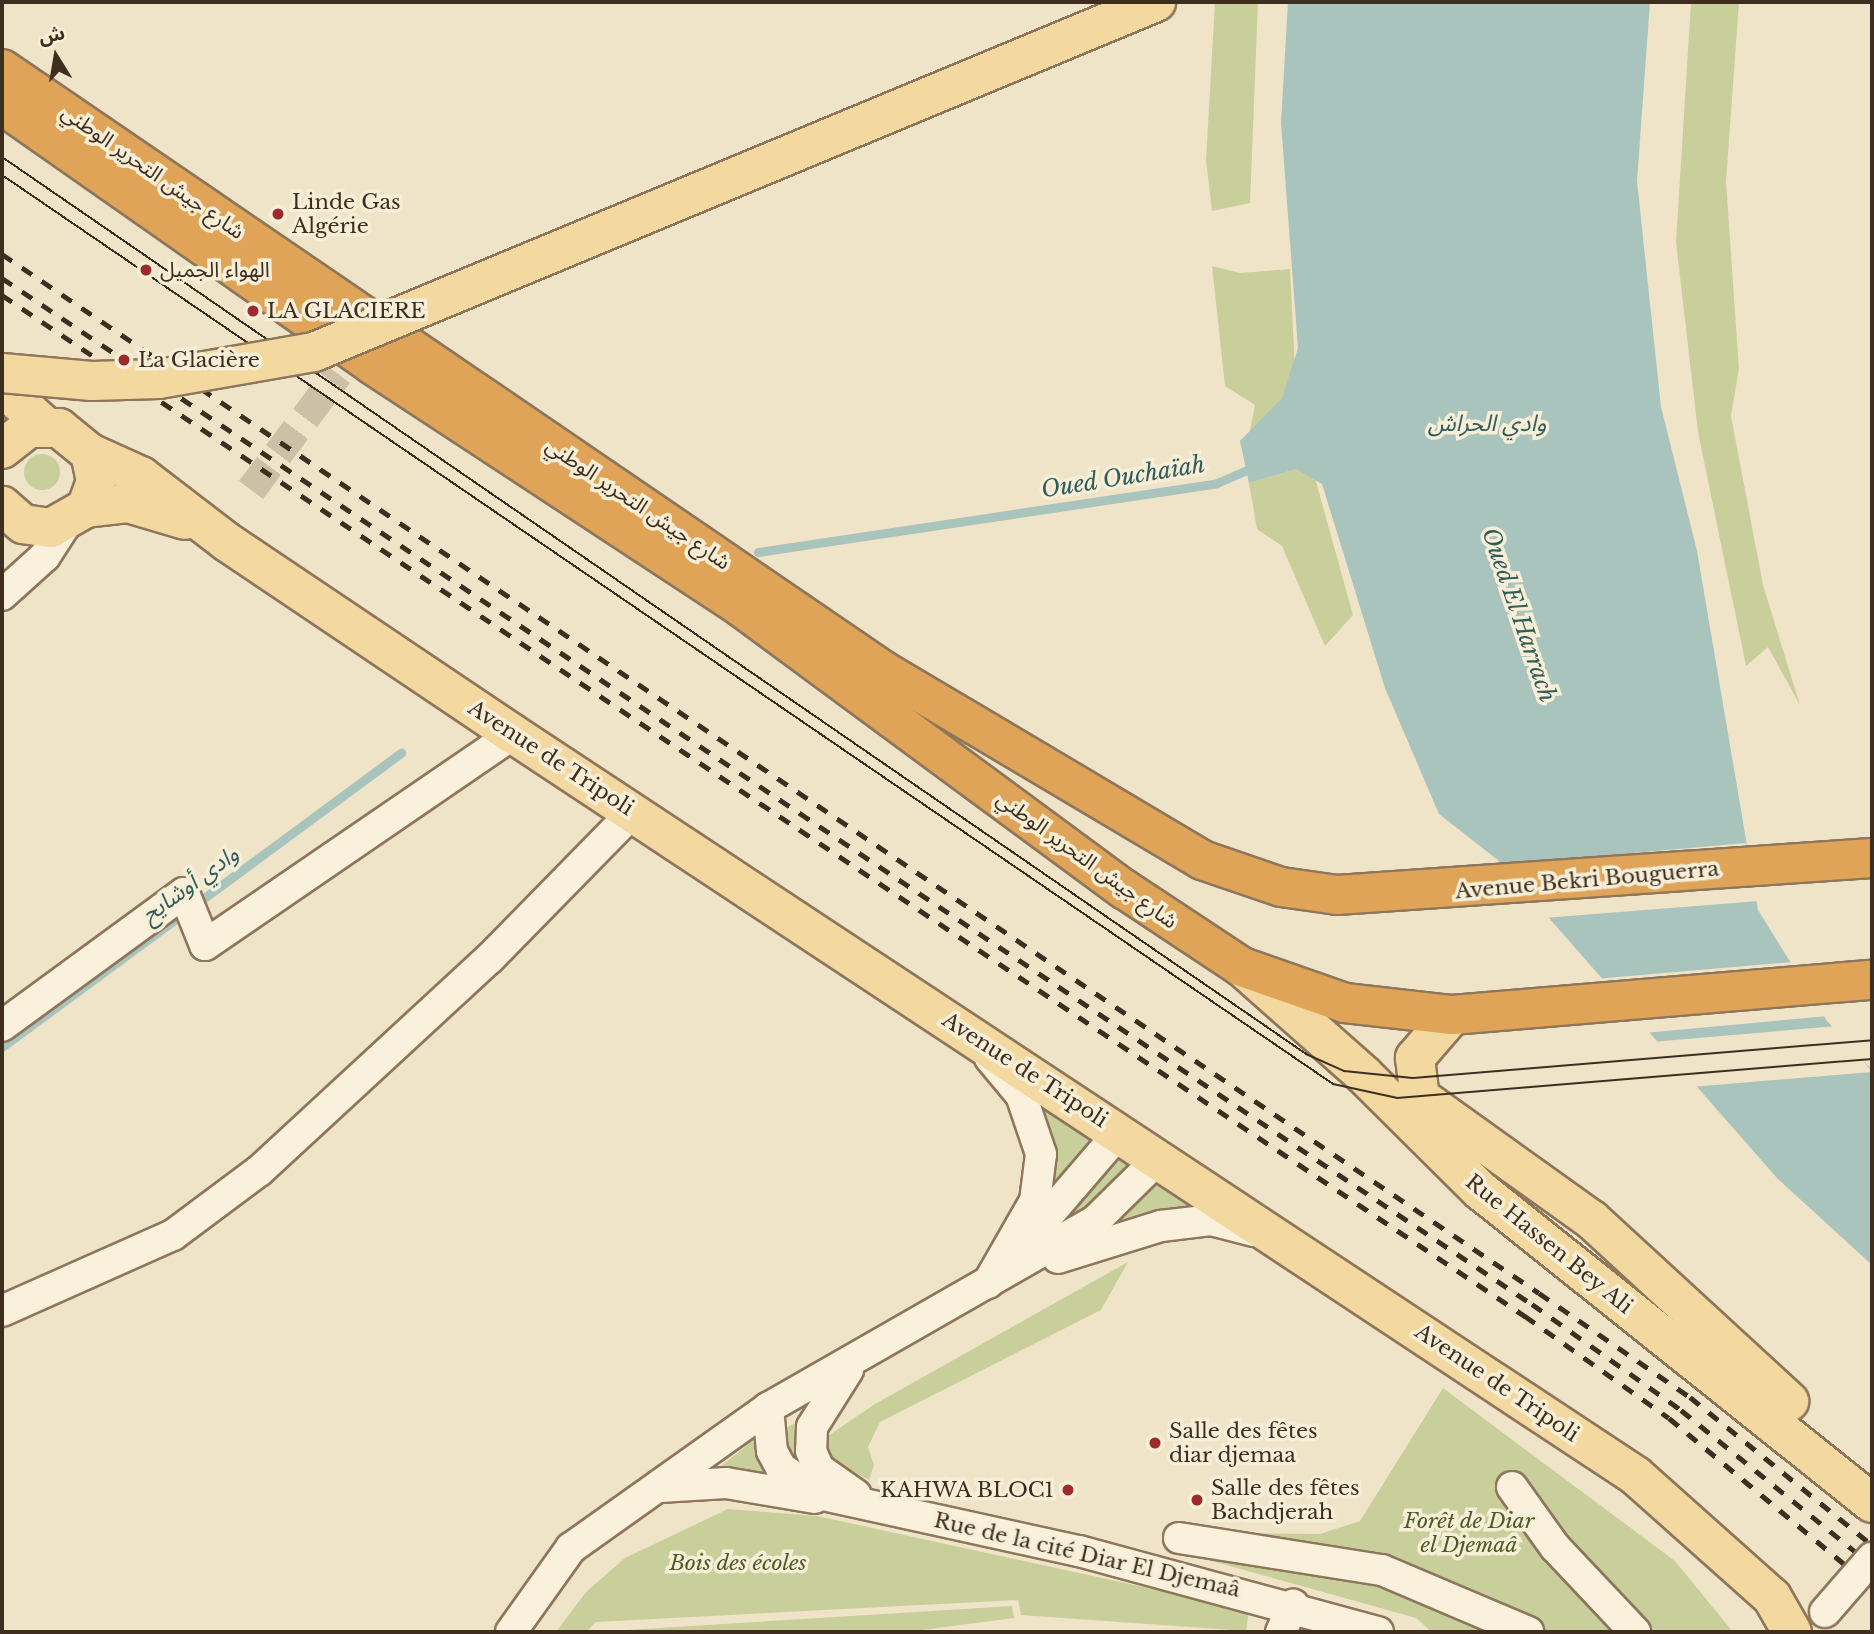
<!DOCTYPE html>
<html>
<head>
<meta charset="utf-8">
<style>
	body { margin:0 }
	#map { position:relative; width:1874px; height:1634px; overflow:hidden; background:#f0e4c8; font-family:"Libre Baskerville","Noto Sans Arabic",serif }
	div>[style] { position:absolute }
	.green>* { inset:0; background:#c9cf9b }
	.round { border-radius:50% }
	.water>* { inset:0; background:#a9c4bc }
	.pier>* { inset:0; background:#f0e4c8 }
	.stream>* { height:9px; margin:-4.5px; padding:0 4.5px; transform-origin:4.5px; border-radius:4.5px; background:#a9c4bc }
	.minor-tunnel>* { height:30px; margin-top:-15px; transform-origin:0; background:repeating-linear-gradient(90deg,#ccc0a6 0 30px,transparent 0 45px) }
	.roads { filter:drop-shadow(2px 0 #8d765c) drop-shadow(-2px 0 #8d765c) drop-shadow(0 2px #8d765c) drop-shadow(0 -2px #8d765c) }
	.minor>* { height:30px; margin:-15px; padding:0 15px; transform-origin:15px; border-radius:15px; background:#faf1dc }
	.major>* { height:38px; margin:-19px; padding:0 19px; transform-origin:19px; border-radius:19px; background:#f3d9a0 }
	.highway>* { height:38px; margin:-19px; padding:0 19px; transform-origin:19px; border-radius:19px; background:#e0a458 }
	.tram>* { height:2px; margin:-1px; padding:0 1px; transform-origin:1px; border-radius:1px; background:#3d2e20 }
	.rail>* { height:5px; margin-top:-2.5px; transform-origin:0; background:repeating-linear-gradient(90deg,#3d2e20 0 12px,transparent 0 24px) }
	.bridges { filter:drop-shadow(2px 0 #8d765c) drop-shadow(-2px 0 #8d765c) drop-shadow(0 2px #8d765c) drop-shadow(0 -2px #8d765c) }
	.minor-bridge>* { height:30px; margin:-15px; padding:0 15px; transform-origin:15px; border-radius:15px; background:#faf1dc }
	.major-bridge>* { height:38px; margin:-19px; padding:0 19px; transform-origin:19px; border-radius:19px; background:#f3d9a0 }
	.dots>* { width:19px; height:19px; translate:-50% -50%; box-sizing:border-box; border:4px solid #f7eed8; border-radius:50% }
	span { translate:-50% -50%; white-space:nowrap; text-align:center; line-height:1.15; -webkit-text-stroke:7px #f7eed8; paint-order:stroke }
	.street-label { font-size:21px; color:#3d2e20 }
	.poi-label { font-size:21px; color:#3d2e20 }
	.left { translate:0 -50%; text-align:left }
	.right { translate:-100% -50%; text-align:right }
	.park-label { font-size:21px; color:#4d5a26; font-style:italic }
	.water-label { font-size:23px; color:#2f5d5a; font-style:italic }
	.frame { position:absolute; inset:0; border:4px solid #3d2e20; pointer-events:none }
	.north { position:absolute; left:21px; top:21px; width:70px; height:70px; -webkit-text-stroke:5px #f7eed8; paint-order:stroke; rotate:349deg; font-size:19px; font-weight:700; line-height:28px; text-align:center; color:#3d2e20 }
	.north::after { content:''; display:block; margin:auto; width:24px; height:32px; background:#3d2e20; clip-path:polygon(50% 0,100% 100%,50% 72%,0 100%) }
</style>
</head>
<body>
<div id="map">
	<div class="green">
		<div style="clip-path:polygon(1215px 2px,1258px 2px,1250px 203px,1212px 211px,1206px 160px)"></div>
		<div style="clip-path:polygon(1691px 2px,1739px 2px,1726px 182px,1739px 369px,1731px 416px,1763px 585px,1800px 705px,1768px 647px,1746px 666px,1698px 432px,1676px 242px)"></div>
		<div style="clip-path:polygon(1212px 266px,1240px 273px,1290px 269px,1295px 370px,1282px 398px,1249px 435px,1255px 405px,1225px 386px)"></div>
		<div class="round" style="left:24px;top:454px;width:36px;height:36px"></div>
		<div style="clip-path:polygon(1296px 469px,1315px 478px,1353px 615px,1325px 646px,1282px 546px,1257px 529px,1249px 483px)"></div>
		<div style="clip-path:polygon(1040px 1097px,1102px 1140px,1053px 1194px)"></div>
		<div style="clip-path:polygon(1115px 1150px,1142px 1171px,1062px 1224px,1075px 1204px)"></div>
		<div style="clip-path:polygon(1158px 1178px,1203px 1214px,1086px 1239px)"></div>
		<div style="clip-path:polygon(1128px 1262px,1101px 1310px,880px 1422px,868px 1447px,874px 1465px,869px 1480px,827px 1457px,822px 1440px,875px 1404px)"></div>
		<div style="clip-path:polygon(1443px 1388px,1675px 1561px,1733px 1632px,1432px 1632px,1416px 1618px,1172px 1550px,1188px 1523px,1232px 1533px,1320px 1534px,1360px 1521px)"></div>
		<div style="clip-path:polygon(802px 1420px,805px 1465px,798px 1472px,777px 1432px)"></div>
		<div style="clip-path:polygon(762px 1433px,790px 1487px,715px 1471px)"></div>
		<div style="clip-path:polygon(728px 1509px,817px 1516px,1249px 1610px,1246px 1631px,1021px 1615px,1018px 1600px,596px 1622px,586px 1632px,556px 1632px,586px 1592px,625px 1558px)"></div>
		<div style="clip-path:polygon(1012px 1606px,1014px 1618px,908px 1632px,593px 1632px)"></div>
	</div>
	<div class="water">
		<div style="clip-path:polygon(1288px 2px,1650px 2px,1637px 181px,1661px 407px,1697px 551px,1758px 910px,1827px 1021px,1872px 1070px,1872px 1265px,1777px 1178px,1499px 861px,1439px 814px,1385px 688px,1322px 484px,1296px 469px,1249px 483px,1240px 441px,1282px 398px,1298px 348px,1281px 123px)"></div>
	</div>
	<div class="pier">
		<div style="clip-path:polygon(1746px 843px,1759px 901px,1544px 918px,1498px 865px)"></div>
		<div style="clip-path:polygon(1793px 962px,1828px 1016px,1644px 1033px,1595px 979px)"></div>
		<div style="clip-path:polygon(1837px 1026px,1872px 1072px,1691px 1087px,1652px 1042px)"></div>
	</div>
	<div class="stream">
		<div style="left:758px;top:552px;width:464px;rotate:-8.5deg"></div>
		<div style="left:1217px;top:483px;width:43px;rotate:-23.6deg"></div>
		<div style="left:2px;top:1047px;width:496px;rotate:-36.4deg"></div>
	</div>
	<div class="minor-tunnel">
		<div style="left:251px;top:490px;width:145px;rotate:-53.1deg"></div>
	</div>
	<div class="roads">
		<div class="minor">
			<div style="left:2px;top:595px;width:58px;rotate:-42.2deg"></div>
			<div style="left:45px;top:556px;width:38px;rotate:-57deg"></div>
			<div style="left:2px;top:1026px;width:225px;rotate:-36.2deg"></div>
			<div style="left:184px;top:893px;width:56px;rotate:68deg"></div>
			<div style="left:205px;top:945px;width:373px;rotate:-34.4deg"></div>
			<div style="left:1026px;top:1241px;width:143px;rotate:-49.3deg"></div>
			<div style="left:1058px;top:1258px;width:108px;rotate:-17.3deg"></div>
			<div style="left:1161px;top:1226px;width:50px;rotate:-6.8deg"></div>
			<div style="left:1211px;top:1220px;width:44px;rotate:14.3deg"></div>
			<div style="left:988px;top:1283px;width:95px;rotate:-60.2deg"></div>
			<div style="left:1035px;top:1201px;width:47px;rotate:-82.7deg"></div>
			<div style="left:1041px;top:1154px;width:62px;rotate:-108.7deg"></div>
			<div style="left:1021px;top:1095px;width:48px;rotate:-130deg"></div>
			<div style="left:2px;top:1311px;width:187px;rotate:-24deg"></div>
			<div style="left:173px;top:1235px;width:107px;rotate:-36.7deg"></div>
			<div style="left:259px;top:1171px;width:313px;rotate:-42.7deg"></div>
			<div style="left:489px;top:959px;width:207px;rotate:-45.6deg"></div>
			<div style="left:848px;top:1370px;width:67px;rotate:122.3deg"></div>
			<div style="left:812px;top:1427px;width:24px;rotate:92deg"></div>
			<div style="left:811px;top:1451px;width:20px;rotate:66deg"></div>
			<div style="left:819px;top:1469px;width:45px;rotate:35.1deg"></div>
			<div style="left:768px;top:1408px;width:43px;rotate:84.7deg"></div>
			<div style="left:772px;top:1451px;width:19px;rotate:62deg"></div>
			<div style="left:781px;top:1468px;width:46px;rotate:34.4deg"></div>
			<div style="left:819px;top:1494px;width:266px;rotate:12.4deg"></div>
			<div style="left:1079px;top:1551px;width:310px;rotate:15.2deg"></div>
			<div style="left:660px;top:1487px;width:66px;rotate:-3.5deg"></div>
			<div style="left:726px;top:1483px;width:90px;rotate:9.6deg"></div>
			<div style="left:1512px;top:1487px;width:74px;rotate:54.4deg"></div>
			<div style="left:1555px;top:1547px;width:117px;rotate:46.7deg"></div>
			<div style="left:1179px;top:1538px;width:206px;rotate:9deg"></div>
			<div style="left:1382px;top:1570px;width:159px;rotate:23deg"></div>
			<div style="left:511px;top:1632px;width:103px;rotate:-54.5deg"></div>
			<div style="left:571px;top:1548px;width:242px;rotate:-35.4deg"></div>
			<div style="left:768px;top:1408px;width:377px;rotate:-29.8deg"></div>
			<div style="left:1095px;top:1221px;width:88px;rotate:-44.5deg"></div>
			<div style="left:1281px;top:1632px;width:30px;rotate:-66deg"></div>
		</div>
		<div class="major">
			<div style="left:2px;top:387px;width:58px;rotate:42.2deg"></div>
			<div style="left:2px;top:449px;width:34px;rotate:-38deg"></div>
			<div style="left:29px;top:428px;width:30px"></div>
			<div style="left:59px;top:428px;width:40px;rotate:39deg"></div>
			<div style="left:90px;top:453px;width:29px;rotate:78deg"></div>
			<div style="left:96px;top:481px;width:29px;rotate:110deg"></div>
			<div style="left:86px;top:508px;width:40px;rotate:150.3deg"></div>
			<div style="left:51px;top:528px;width:28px;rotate:-172deg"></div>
			<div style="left:23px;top:524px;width:28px;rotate:-139deg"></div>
			<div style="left:90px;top:453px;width:56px;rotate:24.3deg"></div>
			<div style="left:141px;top:476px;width:108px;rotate:37.5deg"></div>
			<div style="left:227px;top:542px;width:344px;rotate:33.9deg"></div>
			<div style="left:513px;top:734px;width:1346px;rotate:33.45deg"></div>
			<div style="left:1636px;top:1476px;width:182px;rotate:41.7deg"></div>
			<div style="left:1772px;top:1597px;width:40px;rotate:60.3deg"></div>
			<div style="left:86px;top:508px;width:42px;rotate:-6.8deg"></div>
			<div style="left:128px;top:503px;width:59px;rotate:16.6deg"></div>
			<div style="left:1242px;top:967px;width:163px;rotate:41.5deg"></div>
			<div style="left:1364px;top:1075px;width:165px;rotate:44.8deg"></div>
			<div style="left:1481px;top:1191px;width:500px;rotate:38.59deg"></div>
			<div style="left:1452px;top:1015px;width:57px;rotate:130.7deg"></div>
			<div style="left:1415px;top:1058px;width:39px;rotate:83deg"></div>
			<div style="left:1420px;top:1097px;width:211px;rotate:35.6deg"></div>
			<div style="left:1592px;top:1220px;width:268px;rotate:42.6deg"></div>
		</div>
		<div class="highway">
			<div style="left:2px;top:69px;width:1068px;rotate:34.32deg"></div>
			<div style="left:884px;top:671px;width:370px;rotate:30.7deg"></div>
			<div style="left:1202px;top:860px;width:83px;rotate:18.9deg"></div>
			<div style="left:1281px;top:887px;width:57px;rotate:8.1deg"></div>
			<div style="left:1337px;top:895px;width:536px;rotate:-3.96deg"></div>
			<div style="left:2px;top:105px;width:453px;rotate:35deg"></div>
			<div style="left:373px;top:365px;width:440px;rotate:33.3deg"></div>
			<div style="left:741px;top:607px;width:476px;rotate:36.4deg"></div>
			<div style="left:1124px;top:889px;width:141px;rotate:33.5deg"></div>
			<div style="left:1242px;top:967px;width:109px;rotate:19.3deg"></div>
			<div style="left:1345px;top:1003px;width:108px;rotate:6.4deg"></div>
			<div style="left:1452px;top:1015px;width:421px;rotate:-4.8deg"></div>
		</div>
	</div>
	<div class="tram">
		<div style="left:2px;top:157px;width:1583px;rotate:34.52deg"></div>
		<div style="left:1306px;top:1054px;width:42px;rotate:24.1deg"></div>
		<div style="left:1344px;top:1071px;width:69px;rotate:5.8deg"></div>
		<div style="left:1413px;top:1078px;width:461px;rotate:-4.7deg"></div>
		<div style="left:2px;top:175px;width:1612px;rotate:34.33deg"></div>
		<div style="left:1333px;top:1084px;width:66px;rotate:12.3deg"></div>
		<div style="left:1397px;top:1098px;width:477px;rotate:-4.7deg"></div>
	</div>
	<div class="rail">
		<div style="left:2px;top:254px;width:1855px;rotate:34.06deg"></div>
		<div style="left:1539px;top:1293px;width:183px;rotate:34.6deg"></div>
		<div style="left:1690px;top:1397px;width:235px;rotate:39.1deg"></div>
		<div style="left:2px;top:278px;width:1842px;rotate:33.85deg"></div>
		<div style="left:1532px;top:1304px;width:183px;rotate:35.4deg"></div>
		<div style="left:1681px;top:1410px;width:246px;rotate:39.1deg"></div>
		<div style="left:2px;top:295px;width:1834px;rotate:33.84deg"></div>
		<div style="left:1525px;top:1316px;width:176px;rotate:35.3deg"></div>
		<div style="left:1669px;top:1418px;width:264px;rotate:39.8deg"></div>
	</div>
	<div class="bridges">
		<div class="minor-bridge">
			<div style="left:1825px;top:1612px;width:72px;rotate:-49deg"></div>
		</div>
		<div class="major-bridge">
			<div style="left:2px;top:373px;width:90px;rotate:5.1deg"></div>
			<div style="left:92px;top:381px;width:67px;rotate:-1.7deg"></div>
			<div style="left:159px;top:379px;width:157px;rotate:-9.9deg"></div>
			<div style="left:314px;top:352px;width:912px;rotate:-22.57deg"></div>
		</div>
	</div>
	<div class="dots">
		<div style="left:278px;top:214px;background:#9e2a2b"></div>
		<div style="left:146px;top:270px;background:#9e2a2b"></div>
		<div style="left:253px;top:311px;background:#9e2a2b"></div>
		<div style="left:124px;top:360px;background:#9e2a2b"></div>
		<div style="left:1155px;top:1443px;background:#9e2a2b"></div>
		<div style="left:1068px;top:1490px;background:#9e2a2b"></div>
		<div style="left:1197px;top:1500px;background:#9e2a2b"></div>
	</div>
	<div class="street-label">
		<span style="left:153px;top:172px;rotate:35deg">شارع جيش التحرير الوطني</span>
		<span style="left:638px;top:504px;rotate:34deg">شارع جيش التحرير الوطني</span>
		<span style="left:551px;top:758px;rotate:33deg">Avenue de Tripoli</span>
		<span style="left:1087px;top:860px;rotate:36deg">شارع جيش التحرير الوطني</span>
		<span style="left:1587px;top:880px;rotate:-5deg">Avenue Bekri Bouguerra</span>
		<span style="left:1025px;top:1070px;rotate:33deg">Avenue de Tripoli</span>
		<span style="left:1549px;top:1244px;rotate:39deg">Rue Hassen Bey Ali</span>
		<span style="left:1497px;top:1383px;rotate:34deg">Avenue de Tripoli</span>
		<span style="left:1087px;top:1555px;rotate:13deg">Rue de la cité Diar El Djemaâ</span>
	</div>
	<div class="poi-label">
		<span class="left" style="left:292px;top:214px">Linde Gas<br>Algérie</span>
		<span class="left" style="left:160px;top:270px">الهواء الجميل</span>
		<span class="left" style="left:267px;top:311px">LA GLACIERE</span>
		<span class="left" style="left:138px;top:360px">La Glacière</span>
		<span class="left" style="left:1169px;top:1443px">Salle des fêtes<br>diar djemaa</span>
		<span class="left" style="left:1211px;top:1500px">Salle des fêtes<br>Bachdjerah</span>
		<span class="right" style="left:1054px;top:1490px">KAHWA BLOC1</span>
	</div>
	<div class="park-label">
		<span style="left:1469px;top:1533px">Forêt de Diar<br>el Djemaâ</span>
		<span style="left:738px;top:1563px">Bois des écoles</span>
	</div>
	<div class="water-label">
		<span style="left:1487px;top:423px">وادي الحراش</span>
		<span style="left:1123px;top:477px;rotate:-9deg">Oued Ouchaïah</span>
		<span style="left:1519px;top:615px;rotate:71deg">Oued El Harrach</span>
		<span style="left:190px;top:884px;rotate:-36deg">وادي أوشايح</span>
	</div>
	<div class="frame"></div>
	<div class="north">ش</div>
</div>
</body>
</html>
